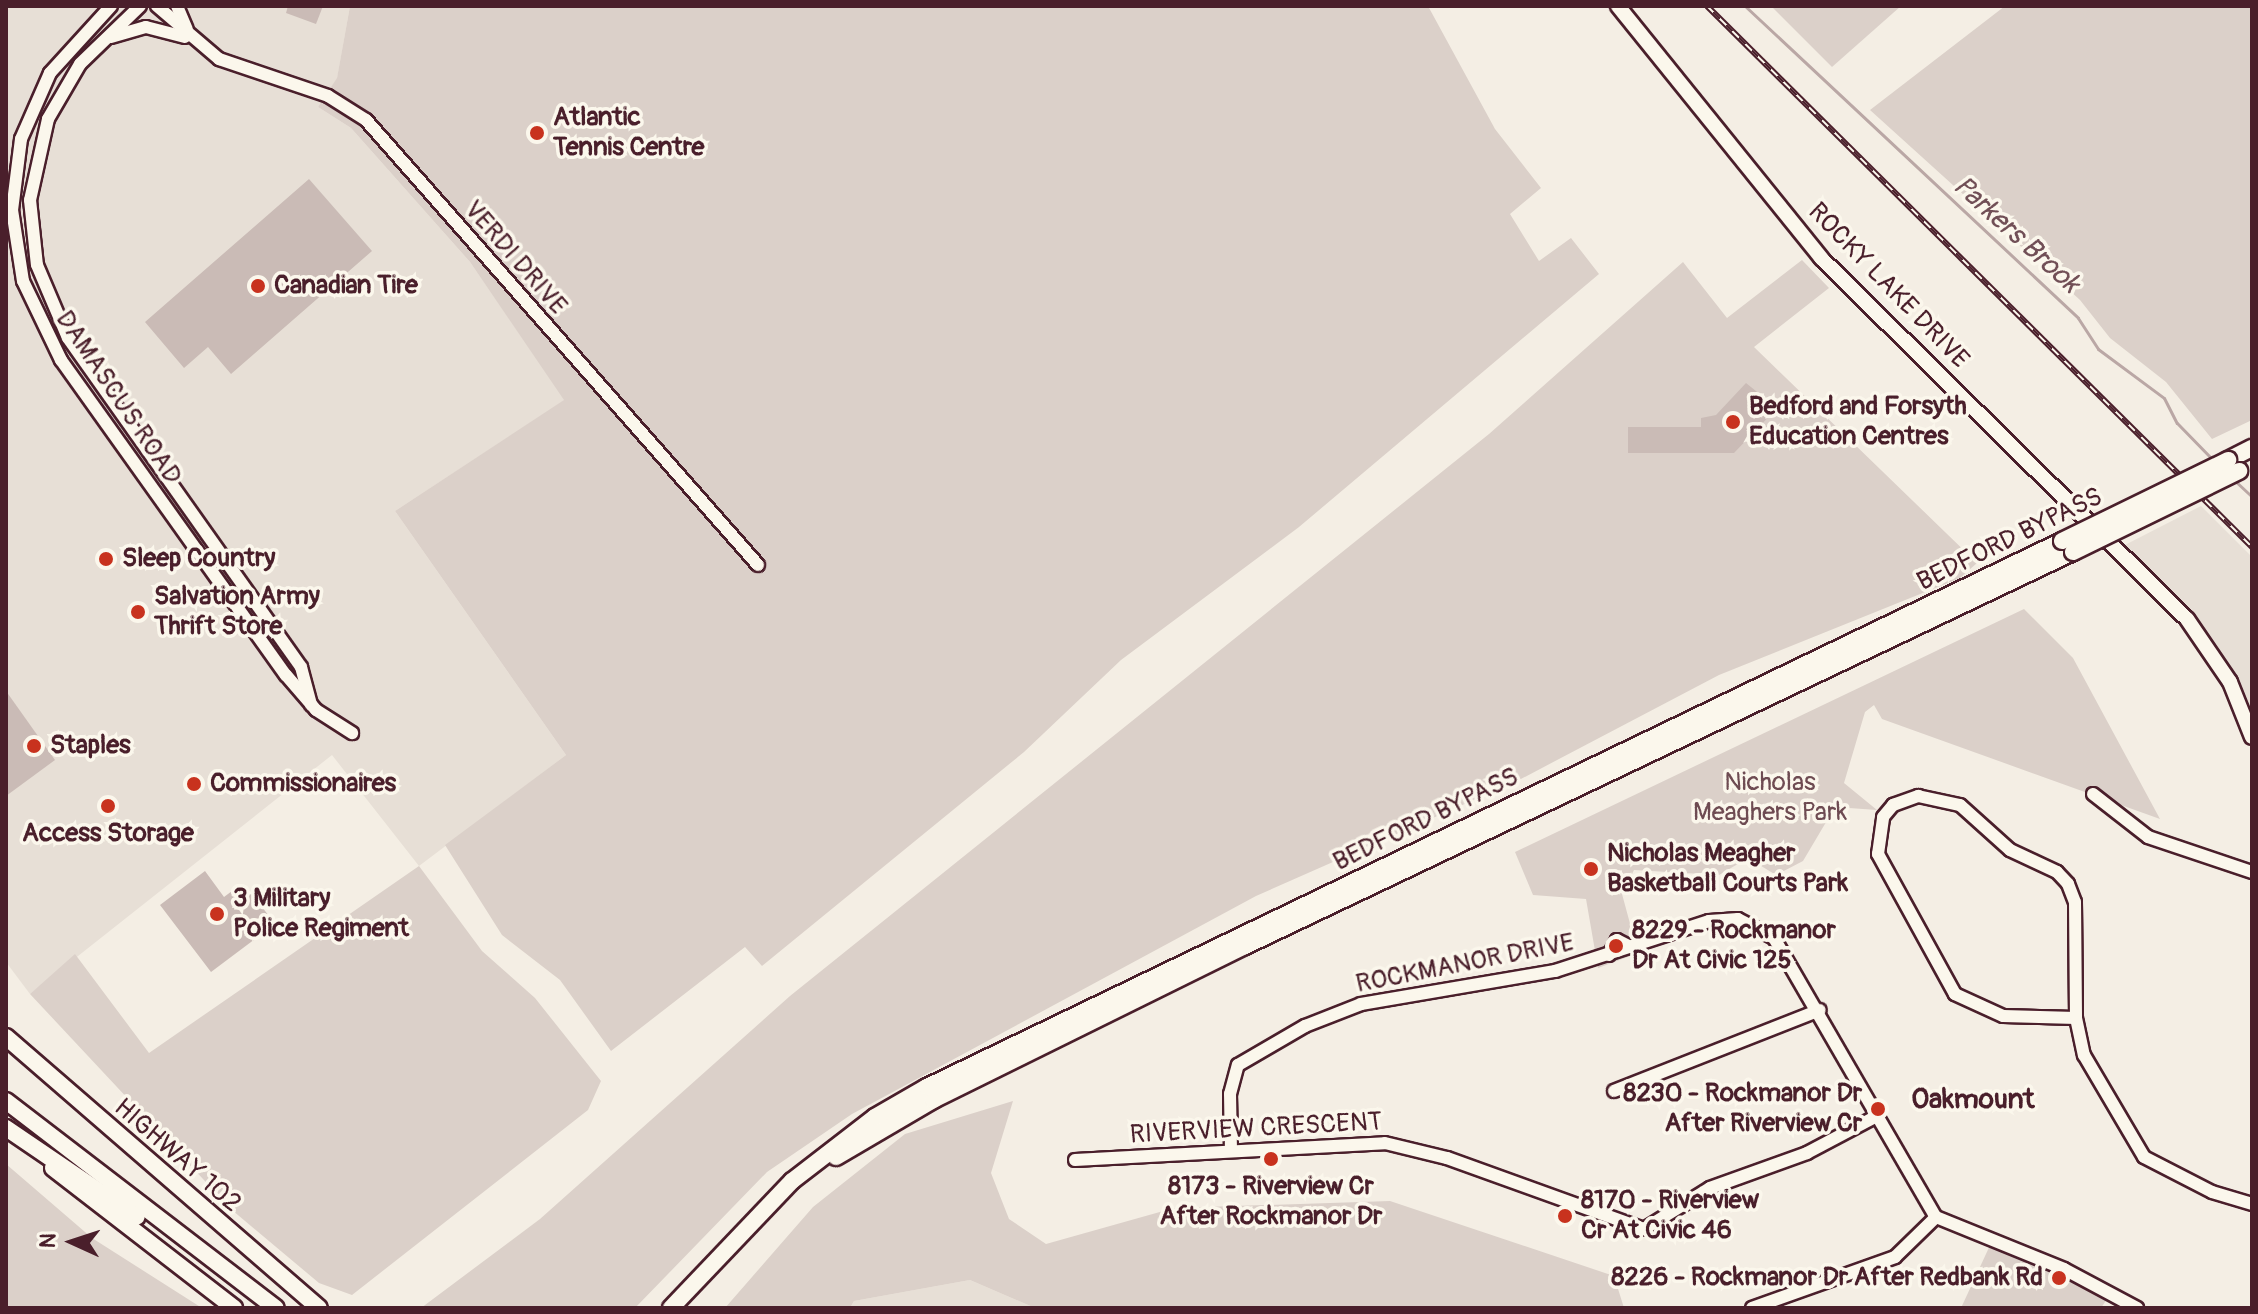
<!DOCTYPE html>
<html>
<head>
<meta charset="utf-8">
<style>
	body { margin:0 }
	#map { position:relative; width:2258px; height:1314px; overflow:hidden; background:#f4eee4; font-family:Pangolin,sans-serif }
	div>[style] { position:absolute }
	.built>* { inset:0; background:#e7dfd6 }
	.green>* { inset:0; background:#dbd0c9 }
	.stream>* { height:3px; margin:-1.5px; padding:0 1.5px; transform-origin:1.5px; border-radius:1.5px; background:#baa7a5 }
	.building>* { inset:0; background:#cabbb6 }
	.roads { filter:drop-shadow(2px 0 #4a1f2b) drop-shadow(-2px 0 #4a1f2b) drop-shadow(0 2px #4a1f2b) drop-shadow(0 -2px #4a1f2b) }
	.minor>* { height:12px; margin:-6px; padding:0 6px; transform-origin:6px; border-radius:6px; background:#fbf7ec }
	.major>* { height:14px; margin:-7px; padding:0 7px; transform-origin:7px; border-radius:7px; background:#fbf7ec }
	.highway>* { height:16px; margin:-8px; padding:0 8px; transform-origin:8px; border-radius:8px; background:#fbf7ec }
	.rail>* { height:6px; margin-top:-3px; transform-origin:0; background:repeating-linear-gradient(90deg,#fbf7ec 0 9px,#4a1f2b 0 18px); box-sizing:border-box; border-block:2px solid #4a1f2b }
	.bridges { filter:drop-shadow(2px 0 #4a1f2b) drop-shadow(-2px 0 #4a1f2b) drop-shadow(0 2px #4a1f2b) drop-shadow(0 -2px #4a1f2b) }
	.highway-bridge>* { height:16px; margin:-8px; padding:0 8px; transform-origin:8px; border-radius:8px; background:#fbf7ec }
	.dots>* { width:22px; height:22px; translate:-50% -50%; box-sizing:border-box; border:4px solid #fbf7ec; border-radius:50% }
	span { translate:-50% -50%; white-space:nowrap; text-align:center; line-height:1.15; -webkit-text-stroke:7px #fbf7ec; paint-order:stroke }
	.poi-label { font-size:26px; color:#4a1f2b; font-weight:700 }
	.left { translate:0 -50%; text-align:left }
	.right { translate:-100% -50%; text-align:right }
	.street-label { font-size:26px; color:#4a1f2b }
	.park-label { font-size:26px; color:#6e4b52 }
	.water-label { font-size:28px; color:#714f56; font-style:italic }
	.neighbourhood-label { font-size:28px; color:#4a1f2b; font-weight:700 }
	.frame { position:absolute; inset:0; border:8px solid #4a1f2b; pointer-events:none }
	.north { position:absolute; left:32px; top:1202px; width:80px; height:80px; -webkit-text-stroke:6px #fbf7ec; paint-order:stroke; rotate:273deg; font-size:22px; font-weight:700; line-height:32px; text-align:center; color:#4a1f2b }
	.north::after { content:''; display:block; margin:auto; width:28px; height:36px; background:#4a1f2b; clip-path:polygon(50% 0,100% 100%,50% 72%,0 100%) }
</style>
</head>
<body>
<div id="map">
	<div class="built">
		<div style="clip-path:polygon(6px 6px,350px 6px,337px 79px,318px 107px,351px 128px,470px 262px,565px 400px,395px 511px,566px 755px,419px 866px,332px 755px,30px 994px,6px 962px)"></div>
		<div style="clip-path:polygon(2201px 506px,2252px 557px,2252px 737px,2230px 682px,2121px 547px)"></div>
		<div style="clip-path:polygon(970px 1280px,1035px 1308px,850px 1308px,854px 1301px)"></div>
	</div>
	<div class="green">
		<div style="clip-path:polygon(350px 6px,1428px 6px,1495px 129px,1541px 188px,1510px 214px,1539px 261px,1571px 238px,1599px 274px,1299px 527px,1121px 660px,1024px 752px,762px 966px,745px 947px,611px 1051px,560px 980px,502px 935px,445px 845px,566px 755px,395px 511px,564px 400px,470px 262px,351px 128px,318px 107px,337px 78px)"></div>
		<div style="clip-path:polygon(1771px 6px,1901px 6px,1832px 67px)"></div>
		<div style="clip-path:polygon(2005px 6px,2252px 6px,2252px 420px,2212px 439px,2166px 382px,2110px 338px,2080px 300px,1870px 110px)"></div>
		<div style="clip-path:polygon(1802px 260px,1829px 288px,1754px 347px,1977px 563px,1960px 578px,1719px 675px,1519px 780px,1256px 896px,852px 1114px,767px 1172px,635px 1308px,421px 1308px,540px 1219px,790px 996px,1489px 434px,1683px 262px,1727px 318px)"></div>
		<div style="clip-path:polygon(2024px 609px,2073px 658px,2160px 819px,1882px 719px,1874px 705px,1865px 712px,1844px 783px,1877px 810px,1835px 807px,1803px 861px,1776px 875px,1748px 858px,1719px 875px,1634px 870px,1622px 894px,1638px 953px,1598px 968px,1586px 899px,1533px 895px,1515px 852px)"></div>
		<div style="clip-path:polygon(419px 866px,482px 951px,535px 998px,601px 1081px,588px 1110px,352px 1295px,319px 1283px,232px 1210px,30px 994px,75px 954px,149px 1053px)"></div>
		<div style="clip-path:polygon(1013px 1101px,991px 1173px,1009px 1219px,1046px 1244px,1174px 1208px,1390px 1201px,1614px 1276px,1624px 1308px,1035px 1308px,970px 1280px,854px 1301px,850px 1308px,725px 1308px,813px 1207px,905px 1134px)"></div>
		<div style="clip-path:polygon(6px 1164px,92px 1238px,202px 1308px,6px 1308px)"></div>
		<div style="clip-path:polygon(1992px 1241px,2109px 1296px,2101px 1308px,1961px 1308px)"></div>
	</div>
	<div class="stream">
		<div style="left:1745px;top:6px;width:456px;rotate:43.1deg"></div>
		<div style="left:2078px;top:318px;width:37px;rotate:57deg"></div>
		<div style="left:2098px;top:349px;width:82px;rotate:36.6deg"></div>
		<div style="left:2164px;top:398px;width:28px;rotate:63deg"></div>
		<div style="left:2177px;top:423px;width:52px;rotate:45.8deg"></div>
		<div style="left:2233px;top:479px;width:26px;rotate:43deg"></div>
	</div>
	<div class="building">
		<div style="clip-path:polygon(288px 6px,323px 6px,316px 24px,286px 13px)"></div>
		<div style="clip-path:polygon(309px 179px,372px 251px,231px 374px,208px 347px,184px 368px,145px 322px)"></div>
		<div style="clip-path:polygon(1746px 383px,1777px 408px,1734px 453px,1628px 453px,1628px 427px,1701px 427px,1701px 418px,1716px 415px)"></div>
		<div style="clip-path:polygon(6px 691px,55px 760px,6px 796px)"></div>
		<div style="clip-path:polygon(205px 871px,224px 897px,232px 891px,238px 899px,249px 890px,275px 924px,211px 972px,160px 905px)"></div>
	</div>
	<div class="roads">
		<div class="minor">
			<div style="left:111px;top:6px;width:91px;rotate:132.3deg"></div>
			<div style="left:50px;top:73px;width:72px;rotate:113.7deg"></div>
			<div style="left:21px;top:139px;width:72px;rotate:97.2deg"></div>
			<div style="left:12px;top:210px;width:72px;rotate:81.2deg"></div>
			<div style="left:23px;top:281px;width:88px;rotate:64.3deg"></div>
			<div style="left:61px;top:360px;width:387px;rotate:54.5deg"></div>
			<div style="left:286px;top:675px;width:46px;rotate:49.4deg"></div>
			<div style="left:316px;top:710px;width:43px;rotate:32.6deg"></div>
			<div style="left:140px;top:6px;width:83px;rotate:136deg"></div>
			<div style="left:80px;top:64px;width:64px;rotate:120.2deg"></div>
			<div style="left:48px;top:119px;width:83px;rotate:102.5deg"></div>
			<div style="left:30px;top:200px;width:65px;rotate:83.9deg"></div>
			<div style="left:37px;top:265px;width:79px;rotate:67deg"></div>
			<div style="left:68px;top:338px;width:403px;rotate:54.7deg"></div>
			<div style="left:301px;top:667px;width:39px;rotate:75deg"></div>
			<div style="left:157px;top:6px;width:82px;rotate:40.5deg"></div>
			<div style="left:219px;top:59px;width:115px;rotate:18.7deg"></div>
			<div style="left:328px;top:96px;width:45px;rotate:32.3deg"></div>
			<div style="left:366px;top:120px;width:593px;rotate:48.62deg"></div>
			<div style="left:177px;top:6px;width:25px;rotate:67deg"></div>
			<div style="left:111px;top:37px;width:36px;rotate:-16deg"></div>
			<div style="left:146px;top:27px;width:40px;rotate:14.4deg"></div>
			<div style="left:2093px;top:794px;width:70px;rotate:38deg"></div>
			<div style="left:2148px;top:837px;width:110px;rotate:18.6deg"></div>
			<div style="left:1609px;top:955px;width:17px;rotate:-62deg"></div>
			<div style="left:1617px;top:940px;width:16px;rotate:27deg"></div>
			<div style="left:2076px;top:1018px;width:73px;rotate:-178.4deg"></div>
			<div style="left:2003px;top:1016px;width:53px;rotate:-155.4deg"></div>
			<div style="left:1955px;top:994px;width:160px;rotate:-118.8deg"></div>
			<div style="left:1878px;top:854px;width:37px;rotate:-82deg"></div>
			<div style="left:1883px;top:817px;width:16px;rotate:-50deg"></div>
			<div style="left:1893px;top:805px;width:27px;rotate:-20deg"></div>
			<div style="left:1918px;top:796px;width:43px;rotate:12.1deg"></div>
			<div style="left:1960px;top:805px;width:67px;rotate:42deg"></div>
			<div style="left:2010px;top:850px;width:52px;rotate:25.1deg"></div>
			<div style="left:2057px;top:872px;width:16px;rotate:47deg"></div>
			<div style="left:2068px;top:884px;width:19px;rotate:69deg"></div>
			<div style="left:2075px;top:902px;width:116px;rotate:89.5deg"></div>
			<div style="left:2076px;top:1018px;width:38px;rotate:78deg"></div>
			<div style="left:2084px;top:1055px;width:118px;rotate:59.5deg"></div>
			<div style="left:2144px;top:1157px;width:76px;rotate:27.2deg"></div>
			<div style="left:2212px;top:1192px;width:42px;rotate:16.7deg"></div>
			<div style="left:1614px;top:1091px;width:221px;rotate:-21.5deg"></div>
			<div style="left:1231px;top:1151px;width:57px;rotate:-91deg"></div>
			<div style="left:1230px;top:1094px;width:30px;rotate:-75deg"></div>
			<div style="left:1238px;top:1065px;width:78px;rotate:-30.2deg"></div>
			<div style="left:1305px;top:1026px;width:60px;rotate:-21.4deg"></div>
			<div style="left:1361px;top:1004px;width:197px;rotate:-9.7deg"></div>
			<div style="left:1555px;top:971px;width:162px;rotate:-18deg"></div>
			<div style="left:1709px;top:921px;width:29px;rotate:-4deg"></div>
			<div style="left:1738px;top:919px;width:41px;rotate:27.8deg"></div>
			<div style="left:1774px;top:938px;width:323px;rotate:59.9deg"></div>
			<div style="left:1936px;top:1217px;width:138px;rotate:22.1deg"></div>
			<div style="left:2064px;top:1269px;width:83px;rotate:28.1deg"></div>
			<div style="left:1075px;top:1160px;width:310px;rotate:-3.1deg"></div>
			<div style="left:1385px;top:1143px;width:64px;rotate:13.6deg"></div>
			<div style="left:1447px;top:1158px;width:209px;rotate:19.8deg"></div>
			<div style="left:1644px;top:1229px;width:78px;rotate:-31.8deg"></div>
			<div style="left:1710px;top:1188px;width:103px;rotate:-19.8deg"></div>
			<div style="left:1807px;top:1153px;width:79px;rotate:-27.9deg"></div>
			<div style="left:1752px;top:1308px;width:152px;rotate:-19.6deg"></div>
			<div style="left:1895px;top:1257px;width:57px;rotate:-44.3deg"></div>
		</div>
		<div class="major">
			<div style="left:1618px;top:6px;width:324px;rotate:51.1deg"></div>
			<div style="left:1821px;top:258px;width:514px;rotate:44.61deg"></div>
			<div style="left:2187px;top:619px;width:76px;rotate:55.7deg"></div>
			<div style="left:2230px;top:682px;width:59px;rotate:68.2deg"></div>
		</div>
		<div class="highway">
			<div style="left:2228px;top:460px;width:27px;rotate:-27deg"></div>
			<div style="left:6px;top:1037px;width:414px;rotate:40.9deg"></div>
			<div style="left:6px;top:1101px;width:340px;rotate:37.5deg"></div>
			<div style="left:6px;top:1128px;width:158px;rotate:34.2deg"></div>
			<div style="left:836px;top:1157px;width:113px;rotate:-30.4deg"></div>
			<div style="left:933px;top:1100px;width:348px;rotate:-26.3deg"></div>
			<div style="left:1245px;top:946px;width:917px;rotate:-25.45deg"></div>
			<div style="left:53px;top:1168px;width:229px;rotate:37.7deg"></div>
			<div style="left:671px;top:1308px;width:175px;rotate:-46.4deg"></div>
			<div style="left:792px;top:1181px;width:105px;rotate:-37.6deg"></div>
			<div style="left:875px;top:1117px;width:60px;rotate:-30deg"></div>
			<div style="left:927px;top:1087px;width:1260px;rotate:-25.69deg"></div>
		</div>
	</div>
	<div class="rail">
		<div style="left:1707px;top:6px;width:768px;rotate:44.79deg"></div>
	</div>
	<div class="bridges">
		<div class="highway-bridge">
			<div style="left:2062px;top:541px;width:185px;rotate:-26deg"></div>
			<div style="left:2073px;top:552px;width:185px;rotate:-26deg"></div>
		</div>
	</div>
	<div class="dots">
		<div style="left:537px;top:133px;background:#c8321e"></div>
		<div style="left:258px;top:286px;background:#c8321e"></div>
		<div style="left:1733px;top:422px;background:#c8321e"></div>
		<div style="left:106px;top:559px;background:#c8321e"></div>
		<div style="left:138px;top:612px;background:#c8321e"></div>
		<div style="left:34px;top:746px;background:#c8321e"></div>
		<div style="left:194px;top:784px;background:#c8321e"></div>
		<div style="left:108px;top:806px;background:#c8321e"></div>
		<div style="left:1591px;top:869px;background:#c8321e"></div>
		<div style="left:217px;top:914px;background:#c8321e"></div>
		<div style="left:1616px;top:946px;background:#c8321e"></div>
		<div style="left:1878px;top:1109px;background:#c8321e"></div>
		<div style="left:1271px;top:1159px;background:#c8321e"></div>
		<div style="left:1565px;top:1216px;background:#c8321e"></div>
		<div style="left:2059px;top:1278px;background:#c8321e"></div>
	</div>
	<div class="poi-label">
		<span class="left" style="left:553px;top:133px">Atlantic<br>Tennis Centre</span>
		<span class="left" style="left:274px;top:286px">Canadian Tire</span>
		<span class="left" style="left:1749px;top:422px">Bedford and Forsyth<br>Education Centres</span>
		<span class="left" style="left:122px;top:559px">Sleep Country</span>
		<span class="left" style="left:154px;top:612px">Salvation Army<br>Thrift Store</span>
		<span class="left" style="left:50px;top:746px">Staples</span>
		<span class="left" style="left:210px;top:784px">Commissionaires</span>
		<span style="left:108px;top:834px">Access Storage</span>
		<span class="left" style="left:1607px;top:869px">Nicholas Meagher<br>Basketball Courts Park</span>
		<span class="left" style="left:233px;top:914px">3 Military<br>Police Regiment</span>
		<span class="left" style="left:1632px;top:946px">8229 - Rockmanor<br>Dr At Civic 125</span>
		<span class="right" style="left:1862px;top:1109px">8230 - Rockmanor Dr<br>After Riverview Cr</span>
		<span style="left:1271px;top:1202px">8173 - Riverview Cr<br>After Rockmanor Dr</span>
		<span class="left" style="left:1581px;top:1216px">8170 - Riverview<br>Cr At Civic 46</span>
		<span class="right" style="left:2043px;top:1278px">8226 - Rockmanor Dr After Redbank Rd</span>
	</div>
	<div class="street-label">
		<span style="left:515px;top:258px;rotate:49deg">VERDI DRIVE</span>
		<span style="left:1888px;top:286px;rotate:46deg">ROCKY LAKE DRIVE</span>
		<span style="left:118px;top:398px;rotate:56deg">DAMASCUS ROAD</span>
		<span style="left:2010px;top:540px;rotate:-26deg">BEDFORD BYPASS</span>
		<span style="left:1426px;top:820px;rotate:-26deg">BEDFORD BYPASS</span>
		<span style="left:1465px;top:964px;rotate:-11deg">ROCKMANOR DRIVE</span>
		<span style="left:1256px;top:1129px;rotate:-3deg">RIVERVIEW CRESCENT</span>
		<span style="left:177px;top:1156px;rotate:41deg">HIGHWAY 102</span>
	</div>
	<div class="park-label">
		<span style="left:1770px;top:798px">Nicholas<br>Meaghers Park</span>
	</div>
	<div class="water-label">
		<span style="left:2016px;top:235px;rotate:42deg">Parkers Brook</span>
	</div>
	<div class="neighbourhood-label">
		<span style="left:1973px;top:1100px">Oakmount</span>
	</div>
	<div class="frame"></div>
	<div class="north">N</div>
</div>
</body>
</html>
